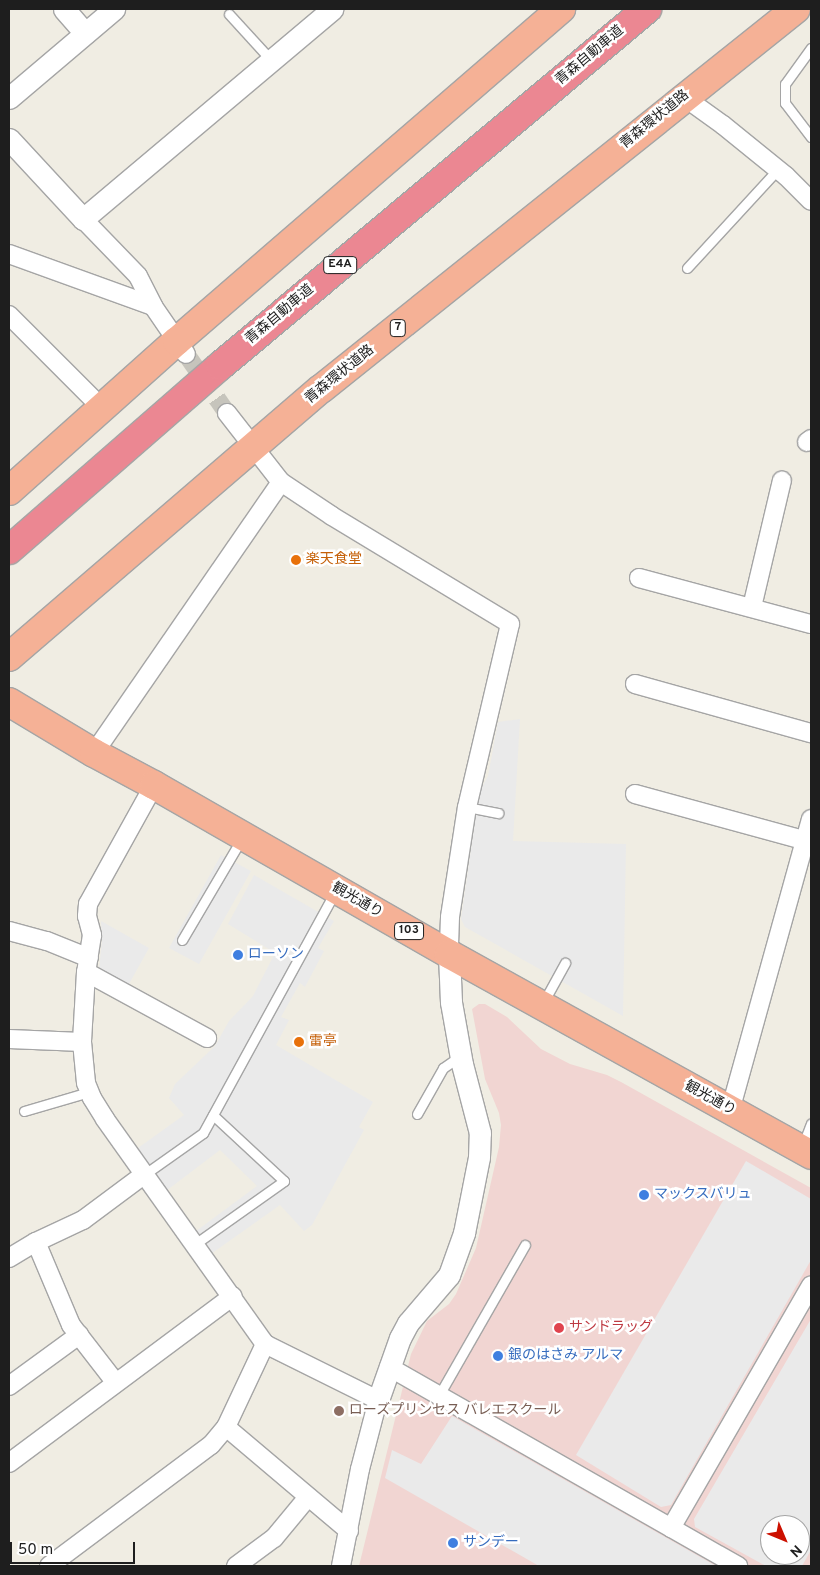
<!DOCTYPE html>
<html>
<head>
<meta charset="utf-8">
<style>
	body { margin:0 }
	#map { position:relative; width:820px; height:1575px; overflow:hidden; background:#f0ede3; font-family:Overpass,"Noto Sans JP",sans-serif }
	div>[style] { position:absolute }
	.commercial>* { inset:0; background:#f1d5d2 }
	.parking>* { inset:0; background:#eaeaea }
	.minor-tunnel>* { height:18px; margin-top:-9px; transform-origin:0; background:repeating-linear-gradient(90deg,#c6c4bc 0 18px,transparent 0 27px) }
	.roads { filter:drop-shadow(1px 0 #a5a5a5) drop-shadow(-1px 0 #a5a5a5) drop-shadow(0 1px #a5a5a5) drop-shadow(0 -1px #a5a5a5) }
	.service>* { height:9px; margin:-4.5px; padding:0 4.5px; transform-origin:4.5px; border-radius:4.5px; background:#fff }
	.minor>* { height:18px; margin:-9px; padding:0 9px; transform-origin:9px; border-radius:9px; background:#fff }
	.tertiary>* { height:21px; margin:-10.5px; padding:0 10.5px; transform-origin:10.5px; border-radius:10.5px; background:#fff }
	.trunk>* { height:28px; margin:-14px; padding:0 14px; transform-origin:14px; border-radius:14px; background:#f5b196 }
	.motorway>* { height:28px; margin:-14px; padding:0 14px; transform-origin:14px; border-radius:14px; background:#eb8792 }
	.dots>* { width:14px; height:14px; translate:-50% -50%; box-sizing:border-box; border:2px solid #fff; border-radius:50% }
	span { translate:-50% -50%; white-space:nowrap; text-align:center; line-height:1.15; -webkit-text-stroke:5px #fff; paint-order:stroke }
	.shield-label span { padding:1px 4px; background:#fff; border:1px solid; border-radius:4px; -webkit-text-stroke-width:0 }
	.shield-label { font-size:12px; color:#1e1e1e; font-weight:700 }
	.street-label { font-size:14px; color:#1e1e1e }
	.food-label { font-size:14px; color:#c56008 }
	.left { translate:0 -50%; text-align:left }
	.shop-label { font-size:14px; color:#366cbe }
	.health-label { font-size:14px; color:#be3a42 }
	.education-label { font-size:14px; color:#785e54 }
	.frame { position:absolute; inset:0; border:10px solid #1e1e1e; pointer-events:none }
	.north { position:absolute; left:760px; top:1515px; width:50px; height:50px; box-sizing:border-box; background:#fff; border:1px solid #a5a5a5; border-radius:50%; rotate:135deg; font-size:14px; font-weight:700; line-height:20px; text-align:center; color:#1e1e1e }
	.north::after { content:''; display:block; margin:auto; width:18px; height:22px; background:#cc1000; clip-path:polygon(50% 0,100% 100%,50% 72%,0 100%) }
	.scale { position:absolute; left:10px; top:1542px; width:125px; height:22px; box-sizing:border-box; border:2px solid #1e1e1e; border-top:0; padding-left:6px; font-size:15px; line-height:18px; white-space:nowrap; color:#1e1e1e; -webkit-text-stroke:4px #fff; paint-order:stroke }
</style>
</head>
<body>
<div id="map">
	<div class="commercial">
		<div style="clip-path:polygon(evenodd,479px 1004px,485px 1004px,507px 1017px,541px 1049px,570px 1064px,607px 1075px,621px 1082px,811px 1188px,811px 1566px,359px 1566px,411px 1354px,427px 1321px,449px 1304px,456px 1294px,476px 1248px,499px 1147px,501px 1125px,499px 1113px,485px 1079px,472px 1009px,479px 1004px,770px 1525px,800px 1525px,800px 1555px,770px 1555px,770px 1525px)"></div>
	</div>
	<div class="parking">
		<div style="clip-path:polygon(520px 719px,513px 841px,626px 844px,623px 1016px,465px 927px,461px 919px,479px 793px,488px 776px,498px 722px)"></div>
		<div style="clip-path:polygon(221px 855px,251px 871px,199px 964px,169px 948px)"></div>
		<div style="clip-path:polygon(254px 875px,334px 921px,318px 948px,324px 951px,305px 987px,300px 983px,281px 1017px,289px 1020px,276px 1045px,373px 1102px,359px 1127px,364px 1130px,312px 1225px,304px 1231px,280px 1205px,211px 1254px,196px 1231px,257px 1186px,220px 1150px,166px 1191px,138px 1148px,184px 1115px,169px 1098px,175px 1084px,215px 1046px,229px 1021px,253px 996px,275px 953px,228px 924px)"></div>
		<div style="clip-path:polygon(101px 921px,149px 948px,129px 984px,99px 969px,102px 940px)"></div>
		<div style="clip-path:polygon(746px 1161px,811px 1199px,811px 1260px,671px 1505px,661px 1507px,576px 1455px)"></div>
		<div style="clip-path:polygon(evenodd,811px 1319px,811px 1550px,802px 1566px,766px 1566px,695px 1527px,694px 1519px,811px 1319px,770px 1525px,800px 1525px,800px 1555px,770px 1555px,770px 1525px)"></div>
		<div style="clip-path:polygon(452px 1416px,716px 1566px,539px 1566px,385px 1478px,392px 1450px,421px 1464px)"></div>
	</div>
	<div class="minor-tunnel">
		<div style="left:186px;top:354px;width:72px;rotate:55.2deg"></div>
	</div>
	<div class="roads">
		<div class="service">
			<div style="left:229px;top:14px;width:62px;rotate:47.6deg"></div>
			<div style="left:811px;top:48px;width:44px;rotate:125.8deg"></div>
			<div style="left:785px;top:84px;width:19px;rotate:90deg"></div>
			<div style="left:785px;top:103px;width:43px;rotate:52.6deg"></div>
			<div style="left:687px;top:268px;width:133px;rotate:-47.4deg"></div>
			<div style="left:467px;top:807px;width:32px;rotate:11deg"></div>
			<div style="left:182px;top:940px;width:118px;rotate:-59.5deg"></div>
			<div style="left:543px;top:1003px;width:46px;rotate:-61.2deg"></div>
			<div style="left:24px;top:1111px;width:68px;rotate:-16.3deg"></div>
			<div style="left:417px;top:1114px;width:53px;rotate:-60.5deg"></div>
			<div style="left:443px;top:1068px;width:21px;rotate:-35deg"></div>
			<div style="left:802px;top:1147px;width:25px;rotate:-69deg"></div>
			<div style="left:145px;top:1174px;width:71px;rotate:-35.3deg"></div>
			<div style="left:203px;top:1133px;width:275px;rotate:-61.3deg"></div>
			<div style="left:195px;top:1244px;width:109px;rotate:-35.3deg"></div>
			<div style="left:284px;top:1181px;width:97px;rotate:-137.1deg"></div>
			<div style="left:439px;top:1395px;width:173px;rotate:-60.2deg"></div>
		</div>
		<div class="minor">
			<div style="left:684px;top:97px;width:48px;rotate:35.7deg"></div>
			<div style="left:723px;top:125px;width:81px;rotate:39deg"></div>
			<div style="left:786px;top:176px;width:35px;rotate:45deg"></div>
			<div style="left:83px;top:219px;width:79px;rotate:46deg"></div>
			<div style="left:138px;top:276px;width:34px;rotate:63deg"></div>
			<div style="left:153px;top:306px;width:58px;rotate:55.5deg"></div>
			<div style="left:9px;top:254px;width:153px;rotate:19.9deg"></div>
			<div style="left:9px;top:315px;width:132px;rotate:45deg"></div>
			<div style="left:227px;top:413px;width:88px;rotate:52deg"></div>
			<div style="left:281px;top:482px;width:61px;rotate:33.7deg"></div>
			<div style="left:332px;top:516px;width:208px;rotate:31.2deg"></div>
			<div style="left:510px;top:624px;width:188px;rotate:103.2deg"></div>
			<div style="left:467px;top:807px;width:111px;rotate:98.8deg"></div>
			<div style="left:450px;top:917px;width:37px;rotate:92deg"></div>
			<div style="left:807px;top:442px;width:5px;rotate:-37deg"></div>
			<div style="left:639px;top:578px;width:178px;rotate:15deg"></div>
			<div style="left:752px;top:607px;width:130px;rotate:-76.7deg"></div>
			<div style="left:635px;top:684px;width:183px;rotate:15.6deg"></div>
			<div style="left:94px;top:753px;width:329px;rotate:-55.4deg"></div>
			<div style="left:154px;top:785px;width:136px;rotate:119deg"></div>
			<div style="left:88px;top:904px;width:12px;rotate:95deg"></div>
			<div style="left:87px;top:916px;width:20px;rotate:75deg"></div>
			<div style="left:92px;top:935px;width:37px;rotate:99deg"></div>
			<div style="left:86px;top:972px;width:70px;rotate:93.3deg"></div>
			<div style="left:82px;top:1042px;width:41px;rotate:84.4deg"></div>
			<div style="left:86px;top:1083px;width:16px;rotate:68deg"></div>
			<div style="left:92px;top:1098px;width:25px;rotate:58deg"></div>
			<div style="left:105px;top:1119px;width:276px;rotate:54.6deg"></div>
			<div style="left:265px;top:1344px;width:126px;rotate:26.4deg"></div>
			<div style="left:378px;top:1400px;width:71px;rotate:104.6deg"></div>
			<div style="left:360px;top:1469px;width:99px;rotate:101.1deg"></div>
			<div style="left:635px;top:794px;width:182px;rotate:15.3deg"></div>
			<div style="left:9px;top:931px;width:39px;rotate:15deg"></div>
			<div style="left:47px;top:941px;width:45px;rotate:22deg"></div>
			<div style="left:86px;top:972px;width:138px;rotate:28.6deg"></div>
			<div style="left:9px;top:1039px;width:73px;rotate:2.4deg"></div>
			<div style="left:730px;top:1111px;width:303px;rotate:-74.5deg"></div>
			<div style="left:36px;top:1242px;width:90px;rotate:67.1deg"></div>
			<div style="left:71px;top:1325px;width:73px;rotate:52.2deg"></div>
			<div style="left:9px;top:1258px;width:31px;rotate:-31deg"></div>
			<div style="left:36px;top:1242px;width:52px;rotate:-25.1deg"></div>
			<div style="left:83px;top:1220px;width:77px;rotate:-36.6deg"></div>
			<div style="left:389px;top:1367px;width:402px;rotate:29.7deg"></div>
			<div style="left:9px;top:1386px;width:87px;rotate:-36.1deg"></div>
			<div style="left:226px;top:1427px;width:161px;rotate:40.2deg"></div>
			<div style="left:9px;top:1463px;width:279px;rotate:-36.7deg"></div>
			<div style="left:671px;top:1528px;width:280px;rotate:-60deg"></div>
			<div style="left:49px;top:1566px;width:202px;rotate:-36.8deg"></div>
			<div style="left:211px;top:1445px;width:23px;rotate:-50deg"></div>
			<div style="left:226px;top:1427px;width:92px;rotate:-64.8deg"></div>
			<div style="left:236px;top:1566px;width:47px;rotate:-36.4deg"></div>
			<div style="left:274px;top:1538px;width:53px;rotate:-50.3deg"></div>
		</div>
		<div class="tertiary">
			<div style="left:64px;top:9px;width:32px;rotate:49deg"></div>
			<div style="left:9px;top:98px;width:138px;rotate:-40.3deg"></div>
			<div style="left:9px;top:139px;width:109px;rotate:47.2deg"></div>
			<div style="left:83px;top:219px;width:326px;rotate:-40.1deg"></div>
			<div style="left:378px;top:1400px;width:66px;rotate:-70.5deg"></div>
			<div style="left:400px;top:1338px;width:17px;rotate:-62deg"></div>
			<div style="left:408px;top:1323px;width:63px;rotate:-49.5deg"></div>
			<div style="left:449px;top:1275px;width:45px;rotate:-70.3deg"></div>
			<div style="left:464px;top:1233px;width:77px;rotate:-78.8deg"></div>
			<div style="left:479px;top:1157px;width:24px;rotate:-88deg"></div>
			<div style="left:480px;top:1133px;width:71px;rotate:-104.6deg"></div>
			<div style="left:462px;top:1064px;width:63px;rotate:-100.1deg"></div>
			<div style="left:451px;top:1002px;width:48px;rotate:-92.4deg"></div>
		</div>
		<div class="trunk">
			<div style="left:9px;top:491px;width:225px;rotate:-41.8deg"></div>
			<div style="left:177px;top:341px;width:508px;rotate:-40.85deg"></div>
			<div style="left:9px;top:657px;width:411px;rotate:-40.7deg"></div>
			<div style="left:321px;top:389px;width:608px;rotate:-38.66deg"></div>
			<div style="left:9px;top:702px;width:99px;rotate:31deg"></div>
			<div style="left:94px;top:753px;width:68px;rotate:28.1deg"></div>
			<div style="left:154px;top:785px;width:340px;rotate:29.8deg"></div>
			<div style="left:449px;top:954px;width:414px;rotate:29deg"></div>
		</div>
		<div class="motorway">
			<div style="left:9px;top:550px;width:280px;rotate:-41.1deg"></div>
			<div style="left:220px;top:366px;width:557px;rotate:-39.9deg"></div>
		</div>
	</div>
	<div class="dots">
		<div style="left:296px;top:560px;background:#e8710a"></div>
		<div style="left:238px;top:955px;background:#3f7fe0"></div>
		<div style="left:299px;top:1042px;background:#e8710a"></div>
		<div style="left:644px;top:1195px;background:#3f7fe0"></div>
		<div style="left:559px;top:1328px;background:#e0444e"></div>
		<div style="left:498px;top:1356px;background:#3f7fe0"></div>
		<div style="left:339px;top:1411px;background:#8d6e63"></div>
		<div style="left:453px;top:1543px;background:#3f7fe0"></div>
	</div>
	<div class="shield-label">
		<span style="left:340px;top:265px">E4A</span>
		<span style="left:398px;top:328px">7</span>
		<span style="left:409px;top:931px">103</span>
	</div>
	<div class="street-label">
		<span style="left:590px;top:56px;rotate:-40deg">青森自動車道</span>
		<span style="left:655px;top:120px;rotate:-39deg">青森環状道路</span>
		<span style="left:280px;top:315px;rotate:-40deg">青森自動車道</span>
		<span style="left:340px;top:375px;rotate:-39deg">青森環状道路</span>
		<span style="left:357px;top:901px;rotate:30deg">観光通り</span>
		<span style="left:710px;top:1099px;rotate:29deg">観光通り</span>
	</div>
	<div class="food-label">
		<span class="left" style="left:306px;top:560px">楽天食堂</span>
		<span class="left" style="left:309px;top:1042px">雷亭</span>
	</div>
	<div class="shop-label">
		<span class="left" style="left:248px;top:955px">ローソン</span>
		<span class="left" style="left:654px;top:1195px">マックスバリュ</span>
		<span class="left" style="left:508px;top:1356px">銀のはさみ アルマ</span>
		<span class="left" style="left:463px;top:1543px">サンデー</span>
	</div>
	<div class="health-label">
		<span class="left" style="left:569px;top:1328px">サンドラッグ</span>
	</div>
	<div class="education-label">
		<span class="left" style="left:349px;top:1411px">ローズプリンセス バレエスクール</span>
	</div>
	<div class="frame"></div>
	<div class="north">N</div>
	<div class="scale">50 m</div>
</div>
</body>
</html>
